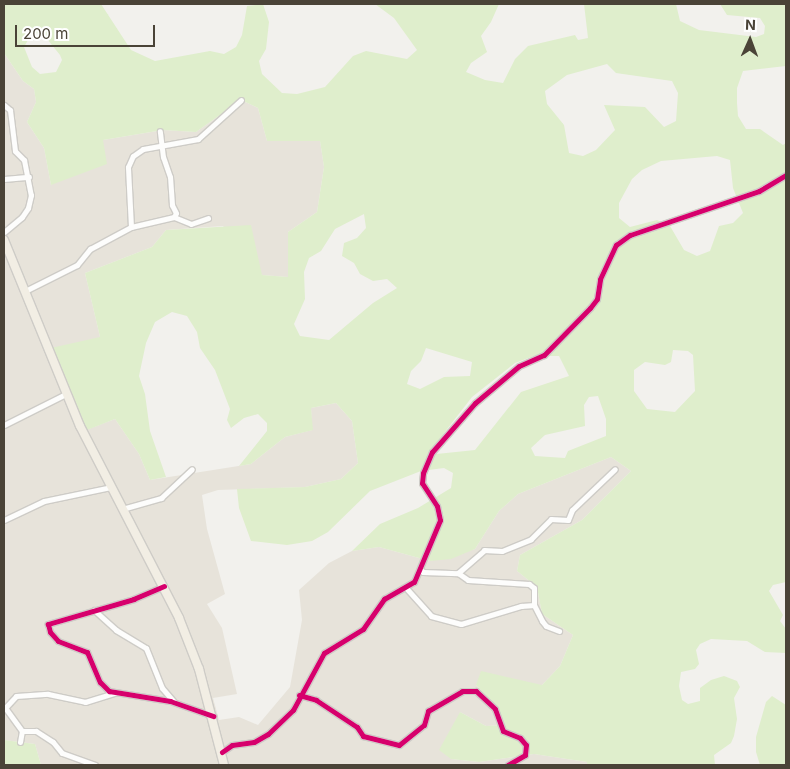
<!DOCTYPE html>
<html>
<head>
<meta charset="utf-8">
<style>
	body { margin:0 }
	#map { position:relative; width:790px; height:769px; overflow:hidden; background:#f2f1ed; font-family:Inter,sans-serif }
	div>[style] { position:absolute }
	.residential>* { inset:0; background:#e7e3da }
	.green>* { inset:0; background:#dfeecc }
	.roads { filter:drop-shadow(1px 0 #ceccc7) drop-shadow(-1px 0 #ceccc7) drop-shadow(0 1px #ceccc7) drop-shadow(0 -1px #ceccc7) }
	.minor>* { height:5px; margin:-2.5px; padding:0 2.5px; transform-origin:2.5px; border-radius:2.5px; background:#fdfdfc }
	.primary>* { height:8px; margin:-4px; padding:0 4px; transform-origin:4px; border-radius:4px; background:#f2eee4 }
	.cycleway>* { height:5px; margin:-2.5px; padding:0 2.5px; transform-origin:2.5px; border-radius:2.5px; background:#d6006c }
	span { translate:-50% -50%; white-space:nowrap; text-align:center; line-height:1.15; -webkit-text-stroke:5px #fff; paint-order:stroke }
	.frame { position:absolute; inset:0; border:5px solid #4a4337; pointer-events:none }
	.north { position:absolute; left:725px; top:15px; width:50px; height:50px; -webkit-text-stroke:4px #fff; paint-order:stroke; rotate:2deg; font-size:14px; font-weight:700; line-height:20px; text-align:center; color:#4a4337 }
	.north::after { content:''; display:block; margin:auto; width:18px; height:22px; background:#4a4337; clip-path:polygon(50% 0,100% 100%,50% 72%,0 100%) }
	.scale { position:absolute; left:15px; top:25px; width:140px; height:22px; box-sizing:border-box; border:2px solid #4a4337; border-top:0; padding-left:6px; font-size:15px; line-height:18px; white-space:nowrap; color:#4a4337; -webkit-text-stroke:4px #fff; paint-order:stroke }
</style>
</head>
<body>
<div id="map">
	<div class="residential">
		<div style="clip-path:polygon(4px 53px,23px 81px,34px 89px,36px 102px,27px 122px,44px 148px,51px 185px,103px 140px,163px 130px,196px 132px,241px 100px,258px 108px,267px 141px,320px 141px,324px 167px,317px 212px,288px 232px,288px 277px,262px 275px,223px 226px,166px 230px,152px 247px,85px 273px,100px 337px,86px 430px,115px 419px,139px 454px,150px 480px,251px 464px,285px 437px,312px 430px,311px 408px,336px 403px,352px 421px,358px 463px,341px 479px,305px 487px,218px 490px,202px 495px,207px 529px,225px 594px,207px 604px,222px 628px,237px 694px,213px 698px,219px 720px,239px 717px,258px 725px,290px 687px,302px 620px,299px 590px,329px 563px,352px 551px,379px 547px,430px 561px,475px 549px,499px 511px,518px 494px,611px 457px,631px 471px,582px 520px,520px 555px,517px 571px,537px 587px,542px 614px,573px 635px,560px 666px,542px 685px,476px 685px,498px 708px,505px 725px,486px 726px,460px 712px,451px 759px,479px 762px,534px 754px,587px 762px,587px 765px,41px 765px,35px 744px,4px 740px)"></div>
	</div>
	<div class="green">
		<div style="clip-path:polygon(evenodd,4px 4px,101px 4px,131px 50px,155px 61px,210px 51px,224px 54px,236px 47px,242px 35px,247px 6px,263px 4px,269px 22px,266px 49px,259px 61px,262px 74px,282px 93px,297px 94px,325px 87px,353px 56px,366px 51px,407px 59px,417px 50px,394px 18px,375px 4px,499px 4px,491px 22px,481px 36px,487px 52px,471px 63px,466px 72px,485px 80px,503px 83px,515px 59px,528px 46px,575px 35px,578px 40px,588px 38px,584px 4px,676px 4px,680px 21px,699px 30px,756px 37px,764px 34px,765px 26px,760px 18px,727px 15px,720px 4px,786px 4px,786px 66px,743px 71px,737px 88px,737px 103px,738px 116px,746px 129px,760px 129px,783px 145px,786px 143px,786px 582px,773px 585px,769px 591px,783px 615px,780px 621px,786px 629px,786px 653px,765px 652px,747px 641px,711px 639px,700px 644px,696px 650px,699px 664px,695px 669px,681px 672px,679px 686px,682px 700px,688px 704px,700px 701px,700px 688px,711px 680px,724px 676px,737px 681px,740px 687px,734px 698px,737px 719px,734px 736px,731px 743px,714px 755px,715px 765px,587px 765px,587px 762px,534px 754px,479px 762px,451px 759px,439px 750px,460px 712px,486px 726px,505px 725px,498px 708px,476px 685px,481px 671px,542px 685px,560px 666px,573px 635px,542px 614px,537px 587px,517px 571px,520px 555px,582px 520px,631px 471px,611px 457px,518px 494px,499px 511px,475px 549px,451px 559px,430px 561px,379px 547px,352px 551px,380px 524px,418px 508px,451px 488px,453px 473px,444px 468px,421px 471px,370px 491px,328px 532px,312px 541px,287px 545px,251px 541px,239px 508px,237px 489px,305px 487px,341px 479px,358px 463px,352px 421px,336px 403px,311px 408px,313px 430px,285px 437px,251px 464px,239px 466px,267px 431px,267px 423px,258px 414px,244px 418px,231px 428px,227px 420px,230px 409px,215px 370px,200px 348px,197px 332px,187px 316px,172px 312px,155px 322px,146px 343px,139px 376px,145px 394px,150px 431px,166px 477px,150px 480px,139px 454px,115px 419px,87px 430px,51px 348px,100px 337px,85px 273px,152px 247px,166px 230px,251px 225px,262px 275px,288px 277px,288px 232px,317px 212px,324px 167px,320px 141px,267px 141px,258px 108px,241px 100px,196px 132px,163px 130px,103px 140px,107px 164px,51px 185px,44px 148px,27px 122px,36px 102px,34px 89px,23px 81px,4px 53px,4px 4px,32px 33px,43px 34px,60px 55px,62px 60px,56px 72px,40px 74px,32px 67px,24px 47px,32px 33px,4px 4px,607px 64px,616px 73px,672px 81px,678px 93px,676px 121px,664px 127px,645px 107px,604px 105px,615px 130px,596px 150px,583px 156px,569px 153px,564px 125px,547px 104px,545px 91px,567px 75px,607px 64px,4px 4px,717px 156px,730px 160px,733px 188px,743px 213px,733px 223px,719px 226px,710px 251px,697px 256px,684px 250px,670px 226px,657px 220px,630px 227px,619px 218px,619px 203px,632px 179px,642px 170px,661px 161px,717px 156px,4px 4px,364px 214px,366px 228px,357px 238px,344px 243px,342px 256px,354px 263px,360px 274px,373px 281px,387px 279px,397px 288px,373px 303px,329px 340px,300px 336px,294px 324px,305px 299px,304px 272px,309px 258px,321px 251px,335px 229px,364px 214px,4px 4px,426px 348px,472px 362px,470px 376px,444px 377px,420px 389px,407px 384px,411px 371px,421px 361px,426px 348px,4px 4px,673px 350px,688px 351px,693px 355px,695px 391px,675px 412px,647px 409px,634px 391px,634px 370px,645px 362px,665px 365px,671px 362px,673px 350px,4px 4px,534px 356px,559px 356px,569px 376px,521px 392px,475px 450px,427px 455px,472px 397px,515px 363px,534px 356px,4px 4px,598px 396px,606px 419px,606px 436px,568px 451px,565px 458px,535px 456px,531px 448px,545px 435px,585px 426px,584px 405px,589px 397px,598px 396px)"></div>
		<div style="clip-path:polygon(772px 696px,786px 705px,786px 765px,760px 765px,756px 752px,756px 737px,766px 702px)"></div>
		<div style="clip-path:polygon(4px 740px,35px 744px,41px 765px,4px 765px)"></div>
	</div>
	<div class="roads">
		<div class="minor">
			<div style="left:4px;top:105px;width:8px;rotate:40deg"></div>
			<div style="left:10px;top:110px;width:41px;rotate:83deg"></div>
			<div style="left:15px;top:151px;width:13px;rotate:45deg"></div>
			<div style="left:24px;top:160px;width:36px;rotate:79deg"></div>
			<div style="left:31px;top:195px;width:13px;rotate:103deg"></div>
			<div style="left:28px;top:208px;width:11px;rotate:124deg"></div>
			<div style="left:22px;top:217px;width:23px;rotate:140deg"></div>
			<div style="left:4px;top:179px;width:25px;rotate:-5deg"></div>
			<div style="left:174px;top:217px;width:18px;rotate:22deg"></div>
			<div style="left:191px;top:224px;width:18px;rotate:-19deg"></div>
			<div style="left:131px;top:227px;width:60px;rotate:-92.9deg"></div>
			<div style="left:128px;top:167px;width:12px;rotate:-66deg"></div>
			<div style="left:133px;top:156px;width:12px;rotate:-35deg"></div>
			<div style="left:143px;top:149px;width:56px;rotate:-10.3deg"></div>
			<div style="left:198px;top:139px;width:58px;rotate:-42.2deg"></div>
			<div style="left:25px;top:291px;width:58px;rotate:-26.6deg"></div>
			<div style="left:77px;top:265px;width:21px;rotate:-51deg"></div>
			<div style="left:90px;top:249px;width:47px;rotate:-28.2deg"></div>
			<div style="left:131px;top:227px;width:44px;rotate:-13.1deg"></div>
			<div style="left:174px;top:217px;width:4px;rotate:-63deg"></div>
			<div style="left:176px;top:213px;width:9px;rotate:-117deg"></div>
			<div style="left:172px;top:205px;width:28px;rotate:-94deg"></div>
			<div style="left:170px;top:177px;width:21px;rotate:-109deg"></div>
			<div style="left:163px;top:157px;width:26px;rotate:-97deg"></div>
			<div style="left:4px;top:425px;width:69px;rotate:-26.6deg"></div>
			<div style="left:122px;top:509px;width:41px;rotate:-15.8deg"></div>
			<div style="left:161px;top:498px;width:42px;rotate:-43.1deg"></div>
			<div style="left:4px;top:520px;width:44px;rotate:-25.4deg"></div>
			<div style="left:44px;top:501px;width:68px;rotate:-11.8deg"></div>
			<div style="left:420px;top:569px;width:4px;rotate:45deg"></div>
			<div style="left:423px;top:572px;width:35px;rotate:2deg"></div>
			<div style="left:458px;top:573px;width:35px;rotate:-41deg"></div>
			<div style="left:484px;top:550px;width:18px;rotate:3deg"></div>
			<div style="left:502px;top:551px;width:31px;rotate:-22deg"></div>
			<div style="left:531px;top:539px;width:28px;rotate:-45deg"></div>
			<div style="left:551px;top:519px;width:17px;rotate:3deg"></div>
			<div style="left:568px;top:520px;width:11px;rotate:-68deg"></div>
			<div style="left:572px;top:510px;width:59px;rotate:-43.6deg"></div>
			<div style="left:458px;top:573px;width:12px;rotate:35deg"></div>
			<div style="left:468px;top:580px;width:61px;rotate:3.8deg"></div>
			<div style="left:529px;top:584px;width:6px;rotate:39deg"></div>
			<div style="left:534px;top:588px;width:17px;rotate:90deg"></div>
			<div style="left:534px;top:605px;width:18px;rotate:63deg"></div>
			<div style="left:542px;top:621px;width:6px;rotate:51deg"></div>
			<div style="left:546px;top:626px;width:14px;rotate:21deg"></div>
			<div style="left:164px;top:586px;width:33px;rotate:157deg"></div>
			<div style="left:134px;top:599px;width:90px;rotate:163.8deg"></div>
			<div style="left:48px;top:624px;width:8px;rotate:76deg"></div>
			<div style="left:50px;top:632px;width:12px;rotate:48deg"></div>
			<div style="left:58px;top:641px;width:31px;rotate:21deg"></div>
			<div style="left:87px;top:652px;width:33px;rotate:67deg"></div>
			<div style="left:100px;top:682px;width:13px;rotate:45deg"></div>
			<div style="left:109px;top:691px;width:62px;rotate:9.3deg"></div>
			<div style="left:170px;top:701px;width:46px;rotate:19.2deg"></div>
			<div style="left:407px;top:589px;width:36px;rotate:48deg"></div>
			<div style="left:431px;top:616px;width:31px;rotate:15deg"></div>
			<div style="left:461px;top:624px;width:63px;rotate:-16.7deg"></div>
			<div style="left:521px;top:606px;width:13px;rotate:-4deg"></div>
			<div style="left:94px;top:610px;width:30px;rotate:42deg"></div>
			<div style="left:116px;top:630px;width:35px;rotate:31deg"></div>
			<div style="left:146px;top:648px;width:43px;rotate:68.2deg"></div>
			<div style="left:162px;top:688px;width:18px;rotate:49deg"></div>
			<div style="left:299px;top:695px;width:18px;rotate:16deg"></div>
			<div style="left:316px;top:700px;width:49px;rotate:33.4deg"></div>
			<div style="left:357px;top:727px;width:11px;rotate:56deg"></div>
			<div style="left:363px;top:736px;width:37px;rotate:14deg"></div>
			<div style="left:399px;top:745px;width:32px;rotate:-39deg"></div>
			<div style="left:424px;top:725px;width:15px;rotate:-74deg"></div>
			<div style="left:428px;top:711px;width:39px;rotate:-30deg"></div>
			<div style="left:462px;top:691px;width:14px"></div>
			<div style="left:476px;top:691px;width:26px;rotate:43deg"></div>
			<div style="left:495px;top:709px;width:23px;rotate:70deg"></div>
			<div style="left:503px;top:731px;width:18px;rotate:22deg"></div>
			<div style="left:520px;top:738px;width:9px;rotate:49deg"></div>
			<div style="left:526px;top:745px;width:10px;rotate:96deg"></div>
			<div style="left:525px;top:755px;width:20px;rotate:150deg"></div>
			<div style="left:22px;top:731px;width:29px;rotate:-126deg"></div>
			<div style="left:5px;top:708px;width:16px;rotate:-47deg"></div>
			<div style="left:16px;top:696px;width:32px;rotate:-4deg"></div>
			<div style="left:48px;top:694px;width:38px;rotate:12deg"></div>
			<div style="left:85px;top:702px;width:31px;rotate:-17deg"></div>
			<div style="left:22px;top:731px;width:14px"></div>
			<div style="left:36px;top:731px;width:20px;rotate:33deg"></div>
			<div style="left:53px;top:742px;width:14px;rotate:51deg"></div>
			<div style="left:62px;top:753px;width:35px;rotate:20deg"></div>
			<div style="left:20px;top:742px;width:11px;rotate:-80deg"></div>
			<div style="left:222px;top:752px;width:12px;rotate:-35deg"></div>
			<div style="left:232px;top:745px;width:22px;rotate:-8deg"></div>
			<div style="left:254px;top:742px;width:16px;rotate:-30deg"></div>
			<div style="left:268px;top:734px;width:35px;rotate:-44deg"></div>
			<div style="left:293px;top:710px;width:65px;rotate:-61.5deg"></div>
			<div style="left:324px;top:653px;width:46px;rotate:-31.6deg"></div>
			<div style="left:363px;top:629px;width:37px;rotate:-55deg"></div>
			<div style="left:384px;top:599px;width:34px;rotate:-30deg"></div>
			<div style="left:414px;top:582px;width:67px;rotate:-67.2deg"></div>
			<div style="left:440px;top:520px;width:14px;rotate:-102deg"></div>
			<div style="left:437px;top:506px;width:27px;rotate:-123deg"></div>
			<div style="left:422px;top:483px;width:10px;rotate:-84deg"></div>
			<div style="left:423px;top:473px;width:23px;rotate:-67deg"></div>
			<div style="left:432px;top:452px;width:65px;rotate:-48.7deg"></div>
			<div style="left:475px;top:403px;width:57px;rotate:-40.1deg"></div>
			<div style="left:519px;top:366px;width:27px;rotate:-24deg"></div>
			<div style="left:544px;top:355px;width:66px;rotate:-45.6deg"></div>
			<div style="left:590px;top:308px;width:11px;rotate:-52deg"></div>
			<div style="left:597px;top:299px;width:20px;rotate:-81deg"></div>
			<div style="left:600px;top:279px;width:38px;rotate:-65deg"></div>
			<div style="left:616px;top:245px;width:17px;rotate:-36deg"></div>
			<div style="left:630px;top:235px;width:136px;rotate:-18.8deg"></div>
			<div style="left:759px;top:191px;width:31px;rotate:-31deg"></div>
		</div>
		<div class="primary">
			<div style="left:4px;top:240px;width:201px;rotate:67.8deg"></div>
			<div style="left:80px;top:426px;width:216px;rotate:62.7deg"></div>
			<div style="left:179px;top:618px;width:55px;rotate:68.6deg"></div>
			<div style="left:199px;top:669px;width:99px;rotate:75.4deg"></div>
		</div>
	</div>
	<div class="cycleway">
		<div style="left:164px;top:586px;width:33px;rotate:157deg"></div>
		<div style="left:134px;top:599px;width:90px;rotate:163.8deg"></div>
		<div style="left:48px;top:624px;width:8px;rotate:76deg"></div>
		<div style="left:50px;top:632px;width:12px;rotate:48deg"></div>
		<div style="left:58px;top:641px;width:31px;rotate:21deg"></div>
		<div style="left:87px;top:652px;width:33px;rotate:67deg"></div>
		<div style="left:100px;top:682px;width:13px;rotate:45deg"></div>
		<div style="left:109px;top:691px;width:62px;rotate:9.3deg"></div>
		<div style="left:170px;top:701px;width:46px;rotate:19.2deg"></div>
		<div style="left:299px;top:695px;width:18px;rotate:16deg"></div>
		<div style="left:316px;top:700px;width:49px;rotate:33.4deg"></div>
		<div style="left:357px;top:727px;width:11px;rotate:56deg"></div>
		<div style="left:363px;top:736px;width:37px;rotate:14deg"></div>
		<div style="left:399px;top:745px;width:32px;rotate:-39deg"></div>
		<div style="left:424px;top:725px;width:15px;rotate:-74deg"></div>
		<div style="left:428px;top:711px;width:39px;rotate:-30deg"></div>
		<div style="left:462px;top:691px;width:14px"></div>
		<div style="left:476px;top:691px;width:26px;rotate:43deg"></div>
		<div style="left:495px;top:709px;width:23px;rotate:70deg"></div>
		<div style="left:503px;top:731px;width:18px;rotate:22deg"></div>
		<div style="left:520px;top:738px;width:9px;rotate:49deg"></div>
		<div style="left:526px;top:745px;width:10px;rotate:96deg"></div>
		<div style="left:525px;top:755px;width:20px;rotate:150deg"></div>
		<div style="left:222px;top:752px;width:12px;rotate:-35deg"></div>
		<div style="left:232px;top:745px;width:22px;rotate:-8deg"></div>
		<div style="left:254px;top:742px;width:16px;rotate:-30deg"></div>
		<div style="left:268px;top:734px;width:35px;rotate:-44deg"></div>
		<div style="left:293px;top:710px;width:65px;rotate:-61.5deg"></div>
		<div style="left:324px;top:653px;width:46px;rotate:-31.6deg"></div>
		<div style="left:363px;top:629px;width:37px;rotate:-55deg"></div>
		<div style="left:384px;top:599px;width:34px;rotate:-30deg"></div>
		<div style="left:414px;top:582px;width:67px;rotate:-67.2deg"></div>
		<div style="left:440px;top:520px;width:14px;rotate:-102deg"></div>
		<div style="left:437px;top:506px;width:27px;rotate:-123deg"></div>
		<div style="left:422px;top:483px;width:10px;rotate:-84deg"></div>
		<div style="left:423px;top:473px;width:23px;rotate:-67deg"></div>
		<div style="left:432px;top:452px;width:65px;rotate:-48.7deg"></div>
		<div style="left:475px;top:403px;width:57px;rotate:-40.1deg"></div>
		<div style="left:519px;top:366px;width:27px;rotate:-24deg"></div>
		<div style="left:544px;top:355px;width:66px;rotate:-45.6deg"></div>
		<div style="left:590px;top:308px;width:11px;rotate:-52deg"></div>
		<div style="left:597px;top:299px;width:20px;rotate:-81deg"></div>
		<div style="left:600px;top:279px;width:38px;rotate:-65deg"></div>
		<div style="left:616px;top:245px;width:17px;rotate:-36deg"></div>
		<div style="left:630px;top:235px;width:136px;rotate:-18.8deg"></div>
		<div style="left:759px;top:191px;width:31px;rotate:-31deg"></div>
	</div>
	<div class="frame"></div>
	<div class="north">N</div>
	<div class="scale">200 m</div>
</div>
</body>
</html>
